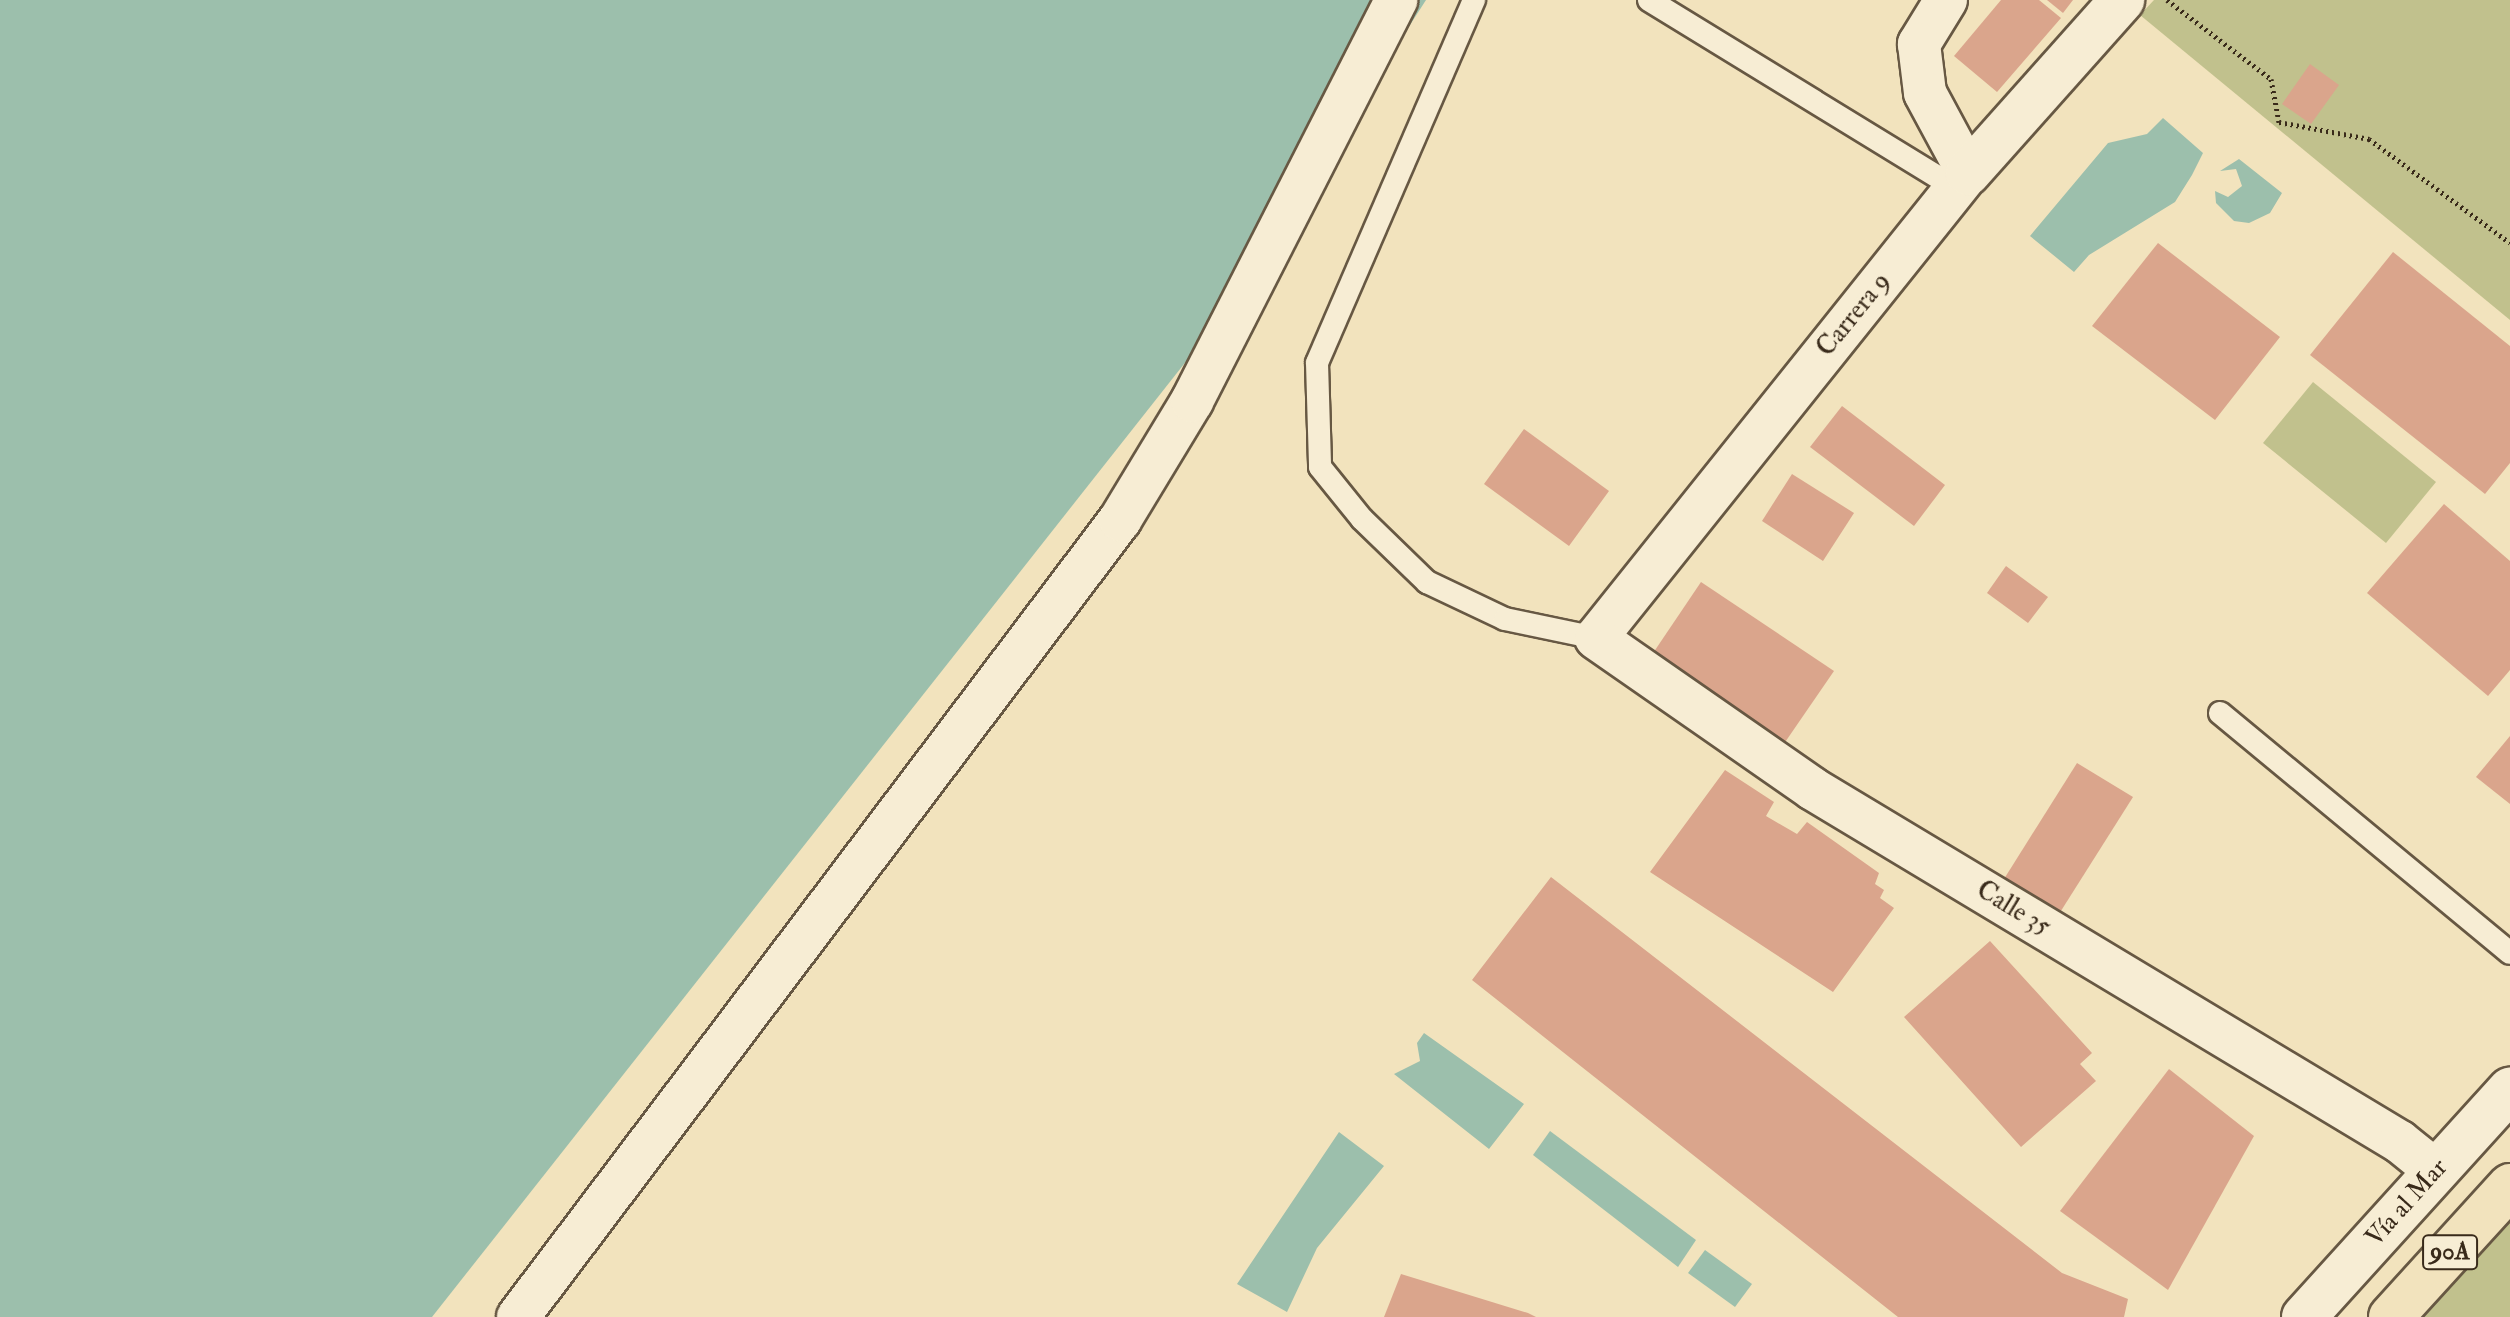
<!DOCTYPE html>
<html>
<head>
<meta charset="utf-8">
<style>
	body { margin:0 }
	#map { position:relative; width:2510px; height:1317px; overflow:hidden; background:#f2e3bd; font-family:"IM FELL Double Pica",serif }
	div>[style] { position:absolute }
	.green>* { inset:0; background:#c1c18d }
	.water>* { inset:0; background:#9cbfac }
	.building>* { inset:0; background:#daa58c }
	.path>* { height:5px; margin-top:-2.5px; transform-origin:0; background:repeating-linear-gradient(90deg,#392a1a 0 2px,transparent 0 6px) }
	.roads { filter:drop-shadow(2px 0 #675843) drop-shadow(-2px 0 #675843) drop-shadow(0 2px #675843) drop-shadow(0 -2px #675843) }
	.lane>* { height:22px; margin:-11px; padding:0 11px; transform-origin:11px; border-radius:11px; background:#f7edd4 }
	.street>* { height:42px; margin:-21px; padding:0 21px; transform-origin:21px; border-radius:21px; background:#f7edd4 }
	.secondary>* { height:44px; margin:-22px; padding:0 22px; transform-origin:22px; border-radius:22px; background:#f7edd4 }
	.highway>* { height:44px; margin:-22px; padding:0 22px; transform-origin:22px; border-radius:22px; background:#f2e3bd }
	span { translate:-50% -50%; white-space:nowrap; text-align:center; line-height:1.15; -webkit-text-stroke:7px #f7edd4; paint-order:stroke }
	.shield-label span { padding:2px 6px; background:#f7edd4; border:2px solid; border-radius:6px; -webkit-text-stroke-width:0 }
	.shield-label { font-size:24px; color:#392a1a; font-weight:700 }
	.street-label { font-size:26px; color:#392a1a }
</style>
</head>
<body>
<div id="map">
	<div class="green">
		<div style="clip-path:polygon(2154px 0,2510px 0,2510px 320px,2140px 15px)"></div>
		<div style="clip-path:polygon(2313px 382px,2436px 482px,2386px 543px,2263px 443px)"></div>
		<div style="clip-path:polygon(2510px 1220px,2510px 1317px,2418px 1317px,2484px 1244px)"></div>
	</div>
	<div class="water">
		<div style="clip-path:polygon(0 0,1426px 0,1229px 307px,432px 1317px,0 1317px)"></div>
		<div style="clip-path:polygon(2163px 118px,2203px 153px,2192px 175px,2175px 202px,2089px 255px,2074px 272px,2030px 236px,2108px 143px,2147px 134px)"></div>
		<div style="clip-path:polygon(2239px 159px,2282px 193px,2270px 213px,2249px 223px,2234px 221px,2216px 203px,2215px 191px,2228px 197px,2242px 186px,2236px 169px,2220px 171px)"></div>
		<div style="clip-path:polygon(1424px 1033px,1524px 1104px,1489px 1149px,1394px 1074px,1420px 1061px,1417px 1043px)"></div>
		<div style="clip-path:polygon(1550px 1131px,1696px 1240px,1678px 1267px,1533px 1155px)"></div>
		<div style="clip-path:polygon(1339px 1132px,1384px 1166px,1317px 1248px,1287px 1312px,1237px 1284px)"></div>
		<div style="clip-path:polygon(1705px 1250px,1752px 1284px,1735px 1307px,1688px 1273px)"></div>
	</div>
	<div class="building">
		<div style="clip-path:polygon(2001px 0,2039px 0,2061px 18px,1997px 92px,1954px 56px)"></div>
		<div style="clip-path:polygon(2047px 0,2073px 0,2063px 13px)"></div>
		<div style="clip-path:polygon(2310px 64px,2339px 85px,2311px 124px,2282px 104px)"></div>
		<div style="clip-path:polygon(2158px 243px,2280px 337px,2215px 420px,2092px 326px)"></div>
		<div style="clip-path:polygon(2393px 252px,2510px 346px,2510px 463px,2485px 494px,2310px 355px)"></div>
		<div style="clip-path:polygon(1842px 406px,1945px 485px,1914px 526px,1810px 447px)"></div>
		<div style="clip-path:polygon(1524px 429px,1609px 491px,1569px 546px,1484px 484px)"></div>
		<div style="clip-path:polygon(1792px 474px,1854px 513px,1823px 561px,1762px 521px)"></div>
		<div style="clip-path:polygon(2444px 504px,2510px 561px,2510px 670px,2488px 696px,2367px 593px)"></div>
		<div style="clip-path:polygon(2006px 566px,2048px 597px,2028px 623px,1987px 593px)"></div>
		<div style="clip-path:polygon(1701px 582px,1834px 671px,1777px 754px,1645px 665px)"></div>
		<div style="clip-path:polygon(2510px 736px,2510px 804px,2476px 777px)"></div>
		<div style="clip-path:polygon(2077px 763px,2133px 797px,2059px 914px,2004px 879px)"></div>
		<div style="clip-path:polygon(1725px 770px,1774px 802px,1766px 816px,1797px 834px,1807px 822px,1879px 873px,1875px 884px,1884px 890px,1880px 898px,1894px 908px,1833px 992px,1650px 872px)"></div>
		<div style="clip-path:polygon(1551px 877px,2062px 1273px,2128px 1299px,2124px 1317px,1898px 1317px,1472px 980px)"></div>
		<div style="clip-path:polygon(1990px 941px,2092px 1053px,2080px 1064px,2096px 1081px,2021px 1147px,1904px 1017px)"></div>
		<div style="clip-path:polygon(2169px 1069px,2254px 1136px,2168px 1290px,2060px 1211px)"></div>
		<div style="clip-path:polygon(1401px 1274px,1528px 1313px,1536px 1317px,1384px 1317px)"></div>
	</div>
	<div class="path">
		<div style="left:2167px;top:0;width:131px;rotate:37.2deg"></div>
		<div style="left:2271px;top:79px;width:44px;rotate:79.5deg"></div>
		<div style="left:2279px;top:122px;width:92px;rotate:10.7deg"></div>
		<div style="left:2369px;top:139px;width:175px;rotate:36.4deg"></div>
	</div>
	<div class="roads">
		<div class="lane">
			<div style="left:1474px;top:0;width:395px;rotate:113.4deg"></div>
			<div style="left:1317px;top:363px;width:104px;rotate:88.3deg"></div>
			<div style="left:1320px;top:467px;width:67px;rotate:51.1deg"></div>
			<div style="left:1362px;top:519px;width:91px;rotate:44.1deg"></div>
			<div style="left:1427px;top:582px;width:86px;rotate:25.4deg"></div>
			<div style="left:1505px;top:619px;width:93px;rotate:11.8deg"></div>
			<div style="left:1649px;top:0;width:360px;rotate:31.5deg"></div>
			<div style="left:2220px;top:713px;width:376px;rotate:39.6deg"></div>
		</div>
		<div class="street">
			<div style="left:1946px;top:0;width:52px;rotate:121.5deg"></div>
			<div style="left:1919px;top:44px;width:49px;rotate:83deg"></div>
			<div style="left:1925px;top:93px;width:91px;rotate:61.7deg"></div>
			<div style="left:1968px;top:173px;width:595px;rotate:128.66deg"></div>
			<div style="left:1596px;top:638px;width:264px;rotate:34.8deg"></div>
			<div style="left:1813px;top:789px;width:685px;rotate:31.02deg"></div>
			<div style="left:2400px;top:1142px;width:46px;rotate:38.9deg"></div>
			<div style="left:518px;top:1317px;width:999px;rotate:-52.94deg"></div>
			<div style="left:1120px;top:520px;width:139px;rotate:-58.8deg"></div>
			<div style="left:1192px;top:401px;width:450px;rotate:-63deg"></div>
		</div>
		<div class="secondary">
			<div style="left:1968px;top:173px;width:232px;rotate:-48.3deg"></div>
			<div style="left:2304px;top:1317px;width:307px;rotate:-47.8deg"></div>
		</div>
		<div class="highway">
			<div style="left:2391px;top:1317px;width:177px;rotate:-47.7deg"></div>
		</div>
	</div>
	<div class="shield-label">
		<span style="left:2450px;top:1252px">90A</span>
	</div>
	<div class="street-label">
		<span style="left:1854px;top:315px;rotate:-51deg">Carrera 9</span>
		<span style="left:2013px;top:909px;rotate:31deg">Calle 35</span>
		<span style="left:2407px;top:1203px;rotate:-48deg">Vía al Mar</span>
	</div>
</div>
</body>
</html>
